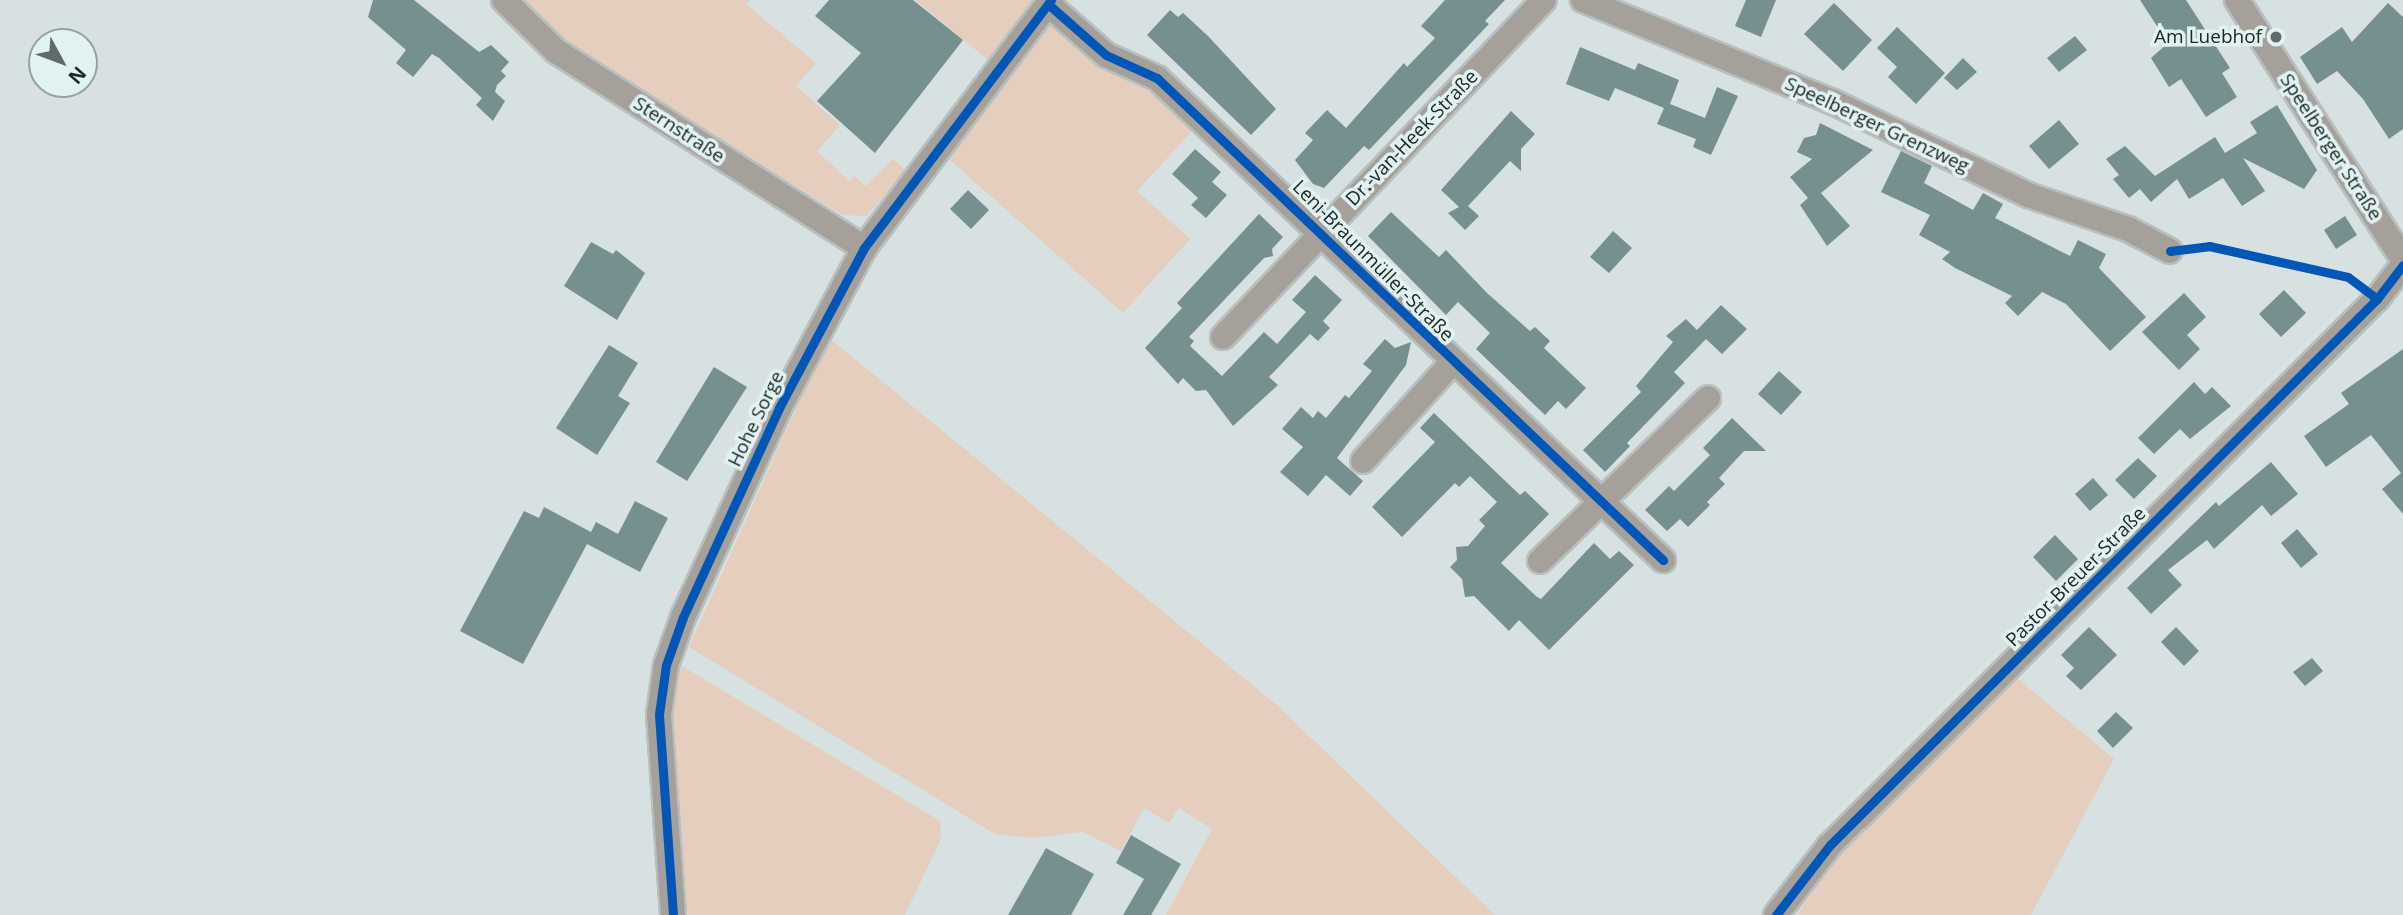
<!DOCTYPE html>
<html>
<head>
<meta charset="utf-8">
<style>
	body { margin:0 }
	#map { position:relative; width:2403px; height:915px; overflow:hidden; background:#d7e1e1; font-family:"Open Sans",sans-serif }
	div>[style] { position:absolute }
	.green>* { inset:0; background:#e5cebd }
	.building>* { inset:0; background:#769090 }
	.roads { filter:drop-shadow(2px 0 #b7bfbf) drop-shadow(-2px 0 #b7bfbf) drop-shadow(0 2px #b7bfbf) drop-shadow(0 -2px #b7bfbf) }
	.minor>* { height:24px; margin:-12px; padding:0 12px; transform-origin:12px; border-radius:12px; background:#a6a09b }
	.cycleway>* { height:9px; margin:-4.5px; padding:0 4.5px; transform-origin:4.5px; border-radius:4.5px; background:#0057b8 }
	.dots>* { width:19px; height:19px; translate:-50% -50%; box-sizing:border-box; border:4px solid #e0f3f2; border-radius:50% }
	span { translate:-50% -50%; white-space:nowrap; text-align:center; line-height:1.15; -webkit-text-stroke:7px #e0f3f2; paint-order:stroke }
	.poi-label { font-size:19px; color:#212828 }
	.right { translate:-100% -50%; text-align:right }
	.street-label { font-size:19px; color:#212828 }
	.north { position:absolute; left:28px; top:28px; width:70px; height:70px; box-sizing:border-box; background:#e0f3f2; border:2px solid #94a2a1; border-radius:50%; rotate:131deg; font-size:19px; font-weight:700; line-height:28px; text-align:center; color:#212828 }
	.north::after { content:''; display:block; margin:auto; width:24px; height:32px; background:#616969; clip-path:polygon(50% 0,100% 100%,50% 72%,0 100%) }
</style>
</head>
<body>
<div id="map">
	<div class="green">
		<div style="clip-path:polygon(518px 0,750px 0,747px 5px,816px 63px,796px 86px,840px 125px,817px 151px,849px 181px,854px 176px,866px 186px,893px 159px,906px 170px,867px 216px,842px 215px,559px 41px)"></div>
		<div style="clip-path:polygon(915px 0,1038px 0,988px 60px)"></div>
		<div style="clip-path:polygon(1057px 26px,1147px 88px,1194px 129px,1137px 191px,1190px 239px,1123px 313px,943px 154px,1040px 27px)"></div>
		<div style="clip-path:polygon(828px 337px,1278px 706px,1495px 915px,1166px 915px,1212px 829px,1179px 808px,1169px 823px,1144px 808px,1121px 851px,1083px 832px,1032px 838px,995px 834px,689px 647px)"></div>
		<div style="clip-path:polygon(682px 666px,940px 821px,941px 839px,905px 915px,688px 915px,672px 735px,674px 687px)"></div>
		<div style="clip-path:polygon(2017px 678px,2114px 759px,2031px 915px,1797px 915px,1834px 861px)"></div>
	</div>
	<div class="building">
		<div style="clip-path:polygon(373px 0,414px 0,479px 52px,491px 45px,509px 62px,501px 71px,506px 76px,497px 85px,495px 92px,505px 101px,493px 121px,476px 105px,482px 98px,439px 58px,432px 54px,413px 77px,396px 63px,406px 50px,368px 17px)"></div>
		<div style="clip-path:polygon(829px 0,913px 0,963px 40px,875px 153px,817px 101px,861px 53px,815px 16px)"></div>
		<div style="clip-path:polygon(1445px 0,1505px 0,1485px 21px,1489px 24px,1369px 150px,1364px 146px,1324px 188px,1313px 184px,1295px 160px,1313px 140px,1305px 133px,1327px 110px,1346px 128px,1404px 63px,1407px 67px,1435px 38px,1421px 26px)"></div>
		<div style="clip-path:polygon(1746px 0,1776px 0,1761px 37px,1735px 26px)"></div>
		<div style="clip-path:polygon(2140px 0,2186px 0,2230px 68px,2222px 73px,2237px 97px,2206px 117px,2181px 79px,2169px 87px,2151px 58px,2168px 43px)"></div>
		<div style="clip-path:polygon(1834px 3px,1872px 40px,1843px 71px,1804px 34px)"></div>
		<div style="clip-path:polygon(2388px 3px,2403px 17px,2403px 129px,2389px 139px,2363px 99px,2337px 71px,2317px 84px,2300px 57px,2342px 27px,2352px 42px)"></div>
		<div style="clip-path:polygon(1170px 10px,1178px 17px,1183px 13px,1208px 36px,1276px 109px,1251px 135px,1147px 35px)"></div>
		<div style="clip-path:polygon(1897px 27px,1945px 73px,1916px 104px,1888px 77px,1897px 67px,1877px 48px)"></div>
		<div style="clip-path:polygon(2075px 36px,2087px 50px,2059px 72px,2047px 58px)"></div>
		<div style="clip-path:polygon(1580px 47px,1635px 70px,1638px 63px,1679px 80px,1670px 104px,1705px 118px,1717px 87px,1738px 96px,1711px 155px,1693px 147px,1696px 139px,1657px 124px,1664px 108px,1615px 88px,1609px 101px,1566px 84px)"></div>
		<div style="clip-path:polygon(1963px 58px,1977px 72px,1957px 90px,1944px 78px)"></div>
		<div style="clip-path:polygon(2277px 105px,2317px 170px,2304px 189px,2243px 158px,2265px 191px,2242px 206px,2223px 178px,2189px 199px,2177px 179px,2151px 202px,2140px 189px,2129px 198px,2113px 179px,2119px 175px,2106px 159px,2125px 146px,2155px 176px,2215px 137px,2225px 153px,2257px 133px,2250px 122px)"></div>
		<div style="clip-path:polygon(1511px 111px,1535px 134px,1521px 149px,1521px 171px,1510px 161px,1468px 206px,1479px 216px,1465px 230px,1448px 213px,1459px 207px,1441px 190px)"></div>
		<div style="clip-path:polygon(2059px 120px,2079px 144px,2049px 169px,2029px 146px)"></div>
		<div style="clip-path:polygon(1820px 123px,1873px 150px,1821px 193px,1850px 226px,1827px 246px,1800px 205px,1808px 198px,1790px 177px,1812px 159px,1797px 152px,1804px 138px,1816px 135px)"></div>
		<div style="clip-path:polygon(1195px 149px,1221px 172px,1212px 182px,1227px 195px,1206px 218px,1191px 205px,1198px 198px,1172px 174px)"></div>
		<div style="clip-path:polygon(1901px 151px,1932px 166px,1924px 183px,1973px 210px,1983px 193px,2003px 204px,1995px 218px,2070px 256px,2078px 240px,2106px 254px,2099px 268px,2146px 317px,2110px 351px,2066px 304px,2042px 292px,2018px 316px,2005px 303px,2012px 296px,1955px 268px,1942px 259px,1950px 252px,1919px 235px,1930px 215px,1881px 192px)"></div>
		<div style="clip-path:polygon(968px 190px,989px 210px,971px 229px,950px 209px)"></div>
		<div style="clip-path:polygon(1391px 212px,1439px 257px,1446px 250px,1487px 293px,1530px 331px,1535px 327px,1550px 341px,1544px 348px,1586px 388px,1566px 409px,1558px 401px,1545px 415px,1476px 349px,1490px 333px,1458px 302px,1446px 315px,1368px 236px)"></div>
		<div style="clip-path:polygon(1259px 214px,1283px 237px,1272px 249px,1273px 256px,1264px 258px,1189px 337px,1194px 341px,1190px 346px,1222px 376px,1264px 332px,1277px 344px,1306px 312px,1292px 300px,1315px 275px,1342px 300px,1323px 321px,1330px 328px,1318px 341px,1310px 334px,1269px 377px,1278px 385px,1233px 426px,1206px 390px,1196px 391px,1183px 378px,1178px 384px,1145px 348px,1182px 308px,1177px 303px)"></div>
		<div style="clip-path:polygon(2345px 216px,2357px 235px,2336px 249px,2324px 230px)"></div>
		<div style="clip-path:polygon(1613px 231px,1632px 248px,1609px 273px,1590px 257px)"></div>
		<div style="clip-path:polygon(591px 242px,613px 254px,616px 250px,645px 273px,617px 320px,564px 286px)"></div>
		<div style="clip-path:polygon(2284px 290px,2306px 313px,2281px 337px,2259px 314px)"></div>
		<div style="clip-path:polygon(2184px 293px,2206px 317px,2187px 335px,2200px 349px,2179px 370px,2142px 332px)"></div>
		<div style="clip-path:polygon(1721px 305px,1747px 329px,1722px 354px,1706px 339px,1674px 372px,1685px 383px,1627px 443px,1630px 446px,1605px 472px,1583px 450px,1641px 392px,1636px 386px,1673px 342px,1666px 336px,1686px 319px,1697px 330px)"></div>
		<div style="clip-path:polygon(1385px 339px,1395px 348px,1411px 342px,1406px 365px,1337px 458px,1363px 481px,1350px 496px,1326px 475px,1308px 496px,1280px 472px,1303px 447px,1282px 429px,1301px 407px,1313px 418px,1318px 411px,1326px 418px,1345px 395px,1349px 398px,1372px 371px,1363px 364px)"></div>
		<div style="clip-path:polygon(609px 345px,638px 363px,618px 396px,630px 403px,597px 455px,556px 428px)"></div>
		<div style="clip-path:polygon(2403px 349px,2403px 514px,2382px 489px,2401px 473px,2371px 435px,2326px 467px,2304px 436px,2349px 404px,2341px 393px)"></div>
		<div style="clip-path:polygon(714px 367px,747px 387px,687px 481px,656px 462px)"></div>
		<div style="clip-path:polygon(1779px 371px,1802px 392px,1781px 415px,1758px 394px)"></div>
		<div style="clip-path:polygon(2194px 382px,2205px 394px,2212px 387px,2231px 406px,2190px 439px,2180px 429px,2154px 454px,2138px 438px)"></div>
		<div style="clip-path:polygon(1434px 413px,1520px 495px,1525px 491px,1549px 514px,1501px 563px,1537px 597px,1541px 599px,1594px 543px,1610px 559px,1619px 551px,1634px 565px,1549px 650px,1519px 620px,1509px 631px,1474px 596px,1465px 597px,1462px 579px,1450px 567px,1457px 560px,1456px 547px,1468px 546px,1485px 526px,1479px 520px,1497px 502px,1470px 476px,1459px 487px,1455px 483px,1402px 537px,1372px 507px,1435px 442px,1420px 428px)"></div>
		<div style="clip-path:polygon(1732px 418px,1766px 451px,1744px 451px,1719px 478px,1725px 484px,1707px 502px,1710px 505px,1688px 527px,1680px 519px,1667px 531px,1645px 510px,1669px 486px,1674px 491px,1710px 455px,1703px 448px)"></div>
		<div style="clip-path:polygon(2138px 458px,2157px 476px,2134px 499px,2115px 480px)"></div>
		<div style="clip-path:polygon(2271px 462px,2298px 494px,2271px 516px,2262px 505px,2214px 549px,2207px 540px,2168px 570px,2182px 585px,2151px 614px,2127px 588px,2216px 502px,2219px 506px)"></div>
		<div style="clip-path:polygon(2093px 478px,2108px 495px,2090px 511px,2075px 494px)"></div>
		<div style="clip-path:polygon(635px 501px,668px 518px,640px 572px,587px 544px,523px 664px,460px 631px,524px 511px,539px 518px,544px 507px,591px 532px,596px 522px,618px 534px)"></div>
		<div style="clip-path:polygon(2297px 529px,2318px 554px,2301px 568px,2281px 543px)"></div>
		<div style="clip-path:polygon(2055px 535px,2078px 559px,2056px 581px,2033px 557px)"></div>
		<div style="clip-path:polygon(2089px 627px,2117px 655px,2081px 690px,2066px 676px,2074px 668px,2061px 655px)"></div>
		<div style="clip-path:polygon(2176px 627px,2199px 651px,2184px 666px,2161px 642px)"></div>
		<div style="clip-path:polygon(2312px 658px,2323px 671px,2305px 686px,2293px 672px)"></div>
		<div style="clip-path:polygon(2116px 712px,2133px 728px,2113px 748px,2097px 731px)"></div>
		<div style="clip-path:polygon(1131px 835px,1181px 864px,1151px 915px,1123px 915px,1144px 879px,1116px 863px)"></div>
		<div style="clip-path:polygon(1046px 848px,1094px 874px,1071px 915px,1008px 915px)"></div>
	</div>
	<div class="roads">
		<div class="minor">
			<div style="left:504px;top:0;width:73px;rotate:44.4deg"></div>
			<div style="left:556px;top:51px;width:366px;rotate:32.6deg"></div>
			<div style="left:1583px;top:0;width:270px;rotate:22.2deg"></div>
			<div style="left:1833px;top:102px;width:216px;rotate:25.5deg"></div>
			<div style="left:2028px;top:195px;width:106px;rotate:18.8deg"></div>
			<div style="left:2128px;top:229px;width:47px;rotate:27.6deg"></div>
			<div style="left:2237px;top:0;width:308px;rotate:57.4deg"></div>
			<div style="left:1048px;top:4px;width:77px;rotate:41.3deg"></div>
			<div style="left:1106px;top:55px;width:56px;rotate:24.3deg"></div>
			<div style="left:1157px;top:78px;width:699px;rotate:43.61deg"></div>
			<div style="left:1223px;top:337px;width:465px;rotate:-46.4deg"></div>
			<div style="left:1363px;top:461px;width:132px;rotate:-47.8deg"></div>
			<div style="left:1540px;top:561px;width:234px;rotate:-44.1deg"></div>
			<div style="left:673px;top:915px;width:201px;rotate:-94deg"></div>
			<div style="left:659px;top:714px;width:49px;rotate:-81.9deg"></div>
			<div style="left:666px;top:665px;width:51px;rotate:-70.5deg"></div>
			<div style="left:683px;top:617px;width:230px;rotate:-65.3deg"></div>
			<div style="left:779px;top:408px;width:181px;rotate:-62deg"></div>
			<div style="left:864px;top:248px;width:311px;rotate:-53deg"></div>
			<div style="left:1776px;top:915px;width:88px;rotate:-52.4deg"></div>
			<div style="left:1830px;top:845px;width:773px;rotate:-44.95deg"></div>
			<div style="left:2377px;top:299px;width:43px;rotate:-52.6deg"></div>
		</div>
	</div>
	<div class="cycleway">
		<div style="left:1048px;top:4px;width:77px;rotate:41.3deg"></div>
		<div style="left:1106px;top:55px;width:56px;rotate:24.3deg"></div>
		<div style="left:1157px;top:78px;width:699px;rotate:43.61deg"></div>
		<div style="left:2170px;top:251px;width:39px;rotate:-7deg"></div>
		<div style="left:2209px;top:246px;width:142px;rotate:12.6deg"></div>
		<div style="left:2348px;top:277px;width:36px;rotate:37deg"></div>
		<div style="left:673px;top:915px;width:201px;rotate:-94deg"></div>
		<div style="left:659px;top:714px;width:49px;rotate:-81.9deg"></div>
		<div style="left:666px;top:665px;width:51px;rotate:-70.5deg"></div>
		<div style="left:683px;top:617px;width:230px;rotate:-65.3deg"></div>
		<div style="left:779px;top:408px;width:181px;rotate:-62deg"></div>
		<div style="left:864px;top:248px;width:311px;rotate:-53deg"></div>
		<div style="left:1776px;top:915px;width:88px;rotate:-52.4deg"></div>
		<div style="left:1830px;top:845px;width:773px;rotate:-44.95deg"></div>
		<div style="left:2377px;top:299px;width:43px;rotate:-52.6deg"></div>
	</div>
	<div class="dots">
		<div style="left:2276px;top:37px;background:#616969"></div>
	</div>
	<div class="poi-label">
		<span class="right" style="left:2262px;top:37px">Am Luebhof</span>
	</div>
	<div class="street-label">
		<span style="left:1877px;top:125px;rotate:25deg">Speelberger Grenzweg</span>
		<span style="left:679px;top:130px;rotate:33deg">Sternstraße</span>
		<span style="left:1412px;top:138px;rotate:-46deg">Dr.-van-Heek-Straße</span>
		<span style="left:2331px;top:147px;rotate:57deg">Speelberger Straße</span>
		<span style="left:1373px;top:261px;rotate:45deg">Leni-Braunmüller-Straße</span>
		<span style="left:756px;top:419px;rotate:-64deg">Hohe Sorge</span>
		<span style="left:2076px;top:577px;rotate:-45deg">Pastor-Breuer-Straße</span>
	</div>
	<div class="north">N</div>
</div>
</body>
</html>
